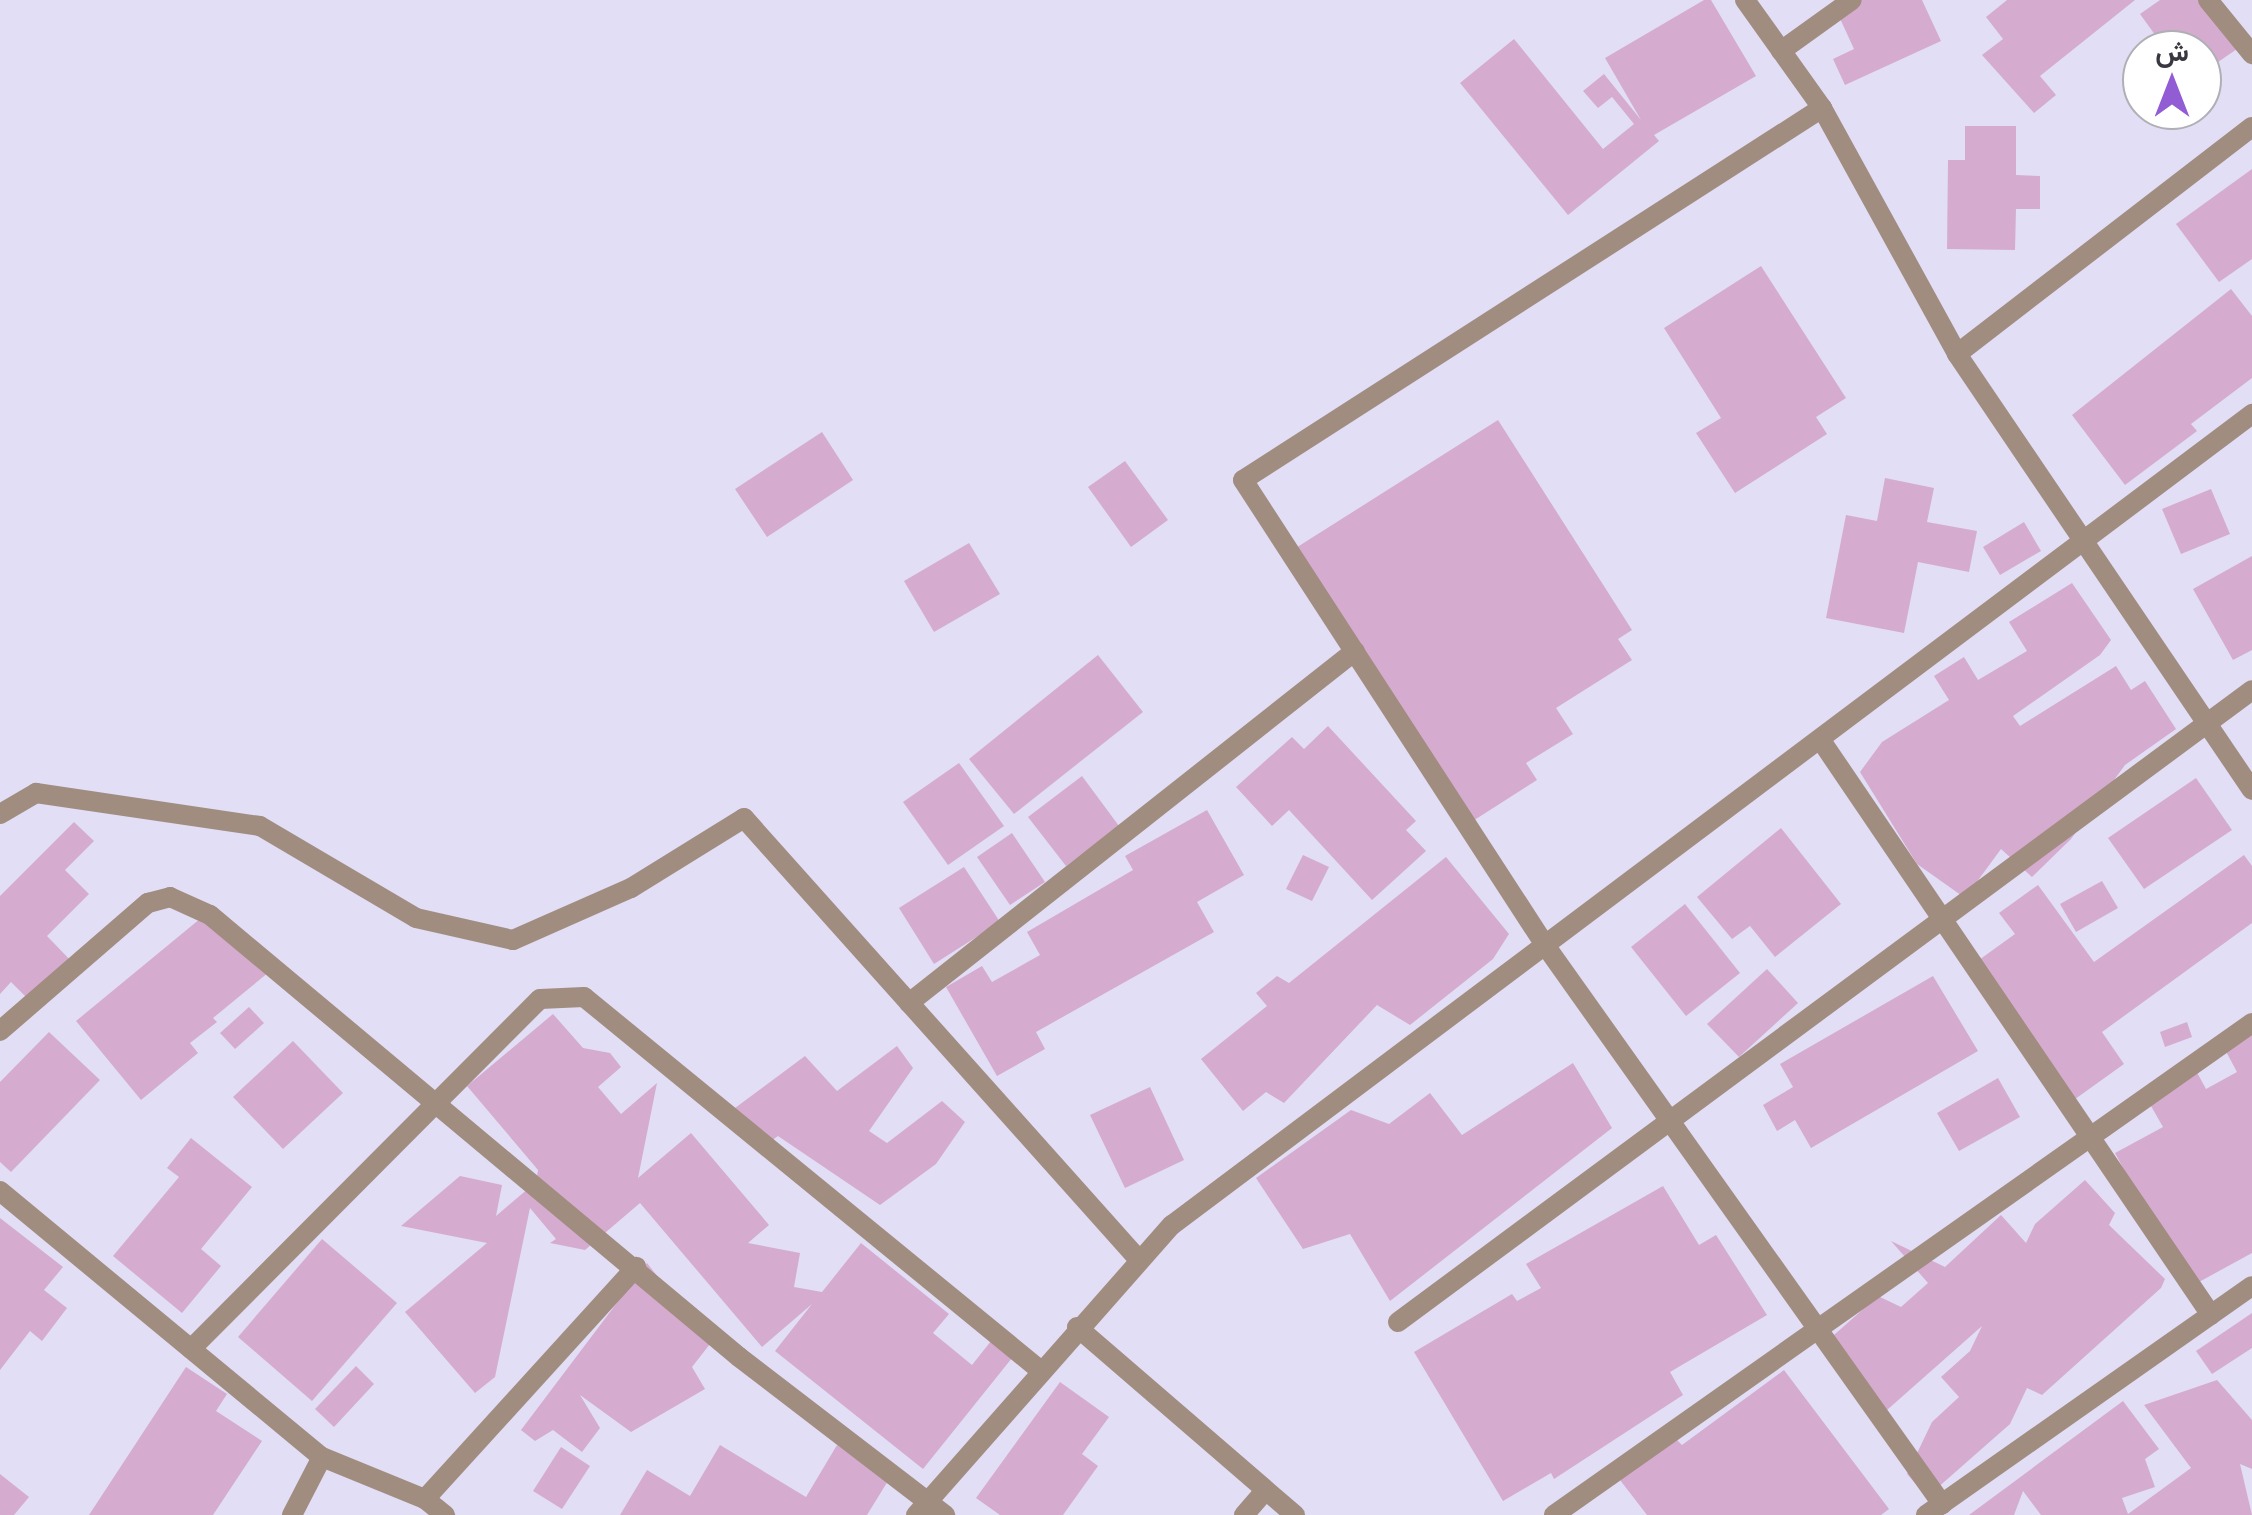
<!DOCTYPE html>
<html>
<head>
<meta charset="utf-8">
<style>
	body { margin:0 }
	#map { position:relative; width:2252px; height:1515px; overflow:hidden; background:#e1def6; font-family:Signika,Vazirmatn,sans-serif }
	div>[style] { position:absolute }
	.building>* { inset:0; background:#d5acd0 }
	.street>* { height:20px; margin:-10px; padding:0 10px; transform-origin:10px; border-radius:10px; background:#a18d80 }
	span { translate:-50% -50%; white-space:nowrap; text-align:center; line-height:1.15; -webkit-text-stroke:10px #fff; paint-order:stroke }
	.north { position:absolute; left:2122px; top:30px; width:100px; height:100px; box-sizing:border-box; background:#fff; border:2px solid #b0afb3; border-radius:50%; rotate:0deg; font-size:28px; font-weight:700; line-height:40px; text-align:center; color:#393841 }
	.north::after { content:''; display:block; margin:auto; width:35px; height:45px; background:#915cd4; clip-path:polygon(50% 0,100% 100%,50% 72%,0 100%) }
</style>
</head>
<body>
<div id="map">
	<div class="building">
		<div style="clip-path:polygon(1704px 0,1711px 0,1756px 76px,1654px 135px,1659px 141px,1568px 215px,1460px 83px,1514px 39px,1603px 149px,1634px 124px,1612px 97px,1598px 108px,1583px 91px,1604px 74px,1641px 120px,1605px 58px)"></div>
		<div style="clip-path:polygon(1862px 0,1922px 0,1941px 41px,1845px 85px,1833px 59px,1854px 49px,1837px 12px)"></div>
		<div style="clip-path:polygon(2007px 0,2135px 0,2040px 76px,2056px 95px,2034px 113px,1982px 55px,2003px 39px,1986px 17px)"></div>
		<div style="clip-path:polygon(2160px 0,2203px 0,2237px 49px,2202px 73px,2202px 50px,2166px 50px,2140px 14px)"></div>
		<div style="clip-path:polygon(1965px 126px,2016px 126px,2016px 175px,2040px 176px,2040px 209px,2016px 209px,2015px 250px,1947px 249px,1948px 160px,1965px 160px)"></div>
		<div style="clip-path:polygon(2252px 169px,2252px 259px,2219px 282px,2176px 224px)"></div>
		<div style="clip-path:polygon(1761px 266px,1846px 398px,1816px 417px,1827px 434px,1735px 493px,1696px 433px,1721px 418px,1664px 328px)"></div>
		<div style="clip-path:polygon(2231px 289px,2252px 316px,2252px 378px,2191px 424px,2197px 431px,2125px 485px,2072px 415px)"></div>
		<div style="clip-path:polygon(1498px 420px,1632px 630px,1618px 639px,1632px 660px,1556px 708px,1573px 734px,1526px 763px,1537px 780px,1465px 826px,1291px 551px)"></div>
		<div style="clip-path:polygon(822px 432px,853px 480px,767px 537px,735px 489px)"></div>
		<div style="clip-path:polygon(1125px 461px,1168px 520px,1131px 547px,1088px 487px)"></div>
		<div style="clip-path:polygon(1885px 478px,1934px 488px,1927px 522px,1977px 531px,1969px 572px,1918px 562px,1904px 633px,1826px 618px,1846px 515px,1877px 521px)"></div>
		<div style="clip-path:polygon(2211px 489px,2230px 534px,2181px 554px,2162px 509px)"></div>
		<div style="clip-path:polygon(2024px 522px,2041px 551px,2000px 575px,1983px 547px)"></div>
		<div style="clip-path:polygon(969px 543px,1000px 594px,934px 632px,904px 581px)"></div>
		<div style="clip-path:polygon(2252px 556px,2252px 650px,2233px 660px,2193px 589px)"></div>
		<div style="clip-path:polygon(2072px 583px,2111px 640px,2100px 655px,2013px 716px,2020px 726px,2116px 666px,2131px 690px,2145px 681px,2176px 729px,2125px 765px,2071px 839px,2032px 877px,2001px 849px,1965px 898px,1917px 864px,1860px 772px,1882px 742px,1949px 700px,1934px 676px,1964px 657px,1978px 680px,2027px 651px,2009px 622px)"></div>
		<div style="clip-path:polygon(1098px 655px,1143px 712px,1014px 814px,969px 759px)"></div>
		<div style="clip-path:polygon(1328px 726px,1416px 821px,1406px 830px,1426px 851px,1372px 900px,1289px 810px,1272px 826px,1236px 787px,1292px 737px,1304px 749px)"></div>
		<div style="clip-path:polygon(959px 763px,1004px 826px,948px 865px,903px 802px)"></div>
		<div style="clip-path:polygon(1082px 776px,1119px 826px,1066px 866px,1028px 817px)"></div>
		<div style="clip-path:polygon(2196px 778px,2232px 830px,2144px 889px,2108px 838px)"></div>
		<div style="clip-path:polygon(1207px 810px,1244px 875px,1197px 902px,1214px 932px,1036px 1032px,1045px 1049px,997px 1076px,946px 987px,982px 966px,992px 982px,1040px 955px,1027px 932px,1133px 870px,1125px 856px)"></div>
		<div style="clip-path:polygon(74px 822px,94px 841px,65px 870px,89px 894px,47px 936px,74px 964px,33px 1004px,11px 982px,0 994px,0 896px)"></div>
		<div style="clip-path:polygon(1781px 828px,1841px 904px,1775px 957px,1750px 926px,1732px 939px,1697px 897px)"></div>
		<div style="clip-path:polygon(1012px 833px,1045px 882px,1010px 905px,977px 857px)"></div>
		<div style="clip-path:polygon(1303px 855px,1329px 867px,1312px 901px,1286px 889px)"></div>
		<div style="clip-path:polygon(2244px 855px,2252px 866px,2252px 923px,2102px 1032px,2124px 1064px,2071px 1102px,1972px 965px,2015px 934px,1999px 913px,2038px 885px,2094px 962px)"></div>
		<div style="clip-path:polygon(1446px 857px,1509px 934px,1493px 959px,1410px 1025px,1377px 1005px,1284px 1103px,1266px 1092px,1243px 1111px,1201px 1059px,1267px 1006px,1256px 993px,1277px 976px,1289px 983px)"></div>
		<div style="clip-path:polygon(964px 867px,1000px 922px,934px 964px,899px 908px)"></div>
		<div style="clip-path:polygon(2102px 881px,2118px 908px,2076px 932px,2060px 904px)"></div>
		<div style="clip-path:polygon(1685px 904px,1740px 973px,1686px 1016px,1631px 947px)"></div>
		<div style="clip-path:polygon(212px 909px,269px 972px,213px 1018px,217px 1022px,190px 1043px,198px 1053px,141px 1100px,76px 1021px)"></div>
		<div style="clip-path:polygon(1767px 969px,1798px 1003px,1739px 1057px,1707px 1024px)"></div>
		<div style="clip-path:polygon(1933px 976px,1978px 1051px,1811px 1148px,1795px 1120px,1777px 1131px,1763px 1105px,1793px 1087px,1780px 1064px)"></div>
		<div style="clip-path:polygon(249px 1007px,264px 1023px,235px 1049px,220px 1033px)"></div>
		<div style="clip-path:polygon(553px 1014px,583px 1048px,610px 1053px,621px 1067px,598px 1087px,621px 1114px,657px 1083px,638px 1178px,691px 1133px,769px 1225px,748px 1243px,800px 1253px,794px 1287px,822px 1292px,861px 1243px,949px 1314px,933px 1333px,972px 1365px,995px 1336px,1016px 1353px,923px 1469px,775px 1351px,812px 1304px,762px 1347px,640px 1203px,585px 1250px,550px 1243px,556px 1239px,530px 1208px,495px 1377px,475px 1393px,405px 1312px,487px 1243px,401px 1226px,460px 1176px,502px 1185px,496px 1216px,536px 1182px,538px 1170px,467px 1086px)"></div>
		<div style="clip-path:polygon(2187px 1022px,2192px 1037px,2165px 1047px,2160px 1032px)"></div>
		<div style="clip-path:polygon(2252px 1028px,2252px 1253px,2188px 1288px,2115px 1153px,2163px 1127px,2143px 1092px,2193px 1065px,2206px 1089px,2237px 1072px,2222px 1044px)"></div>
		<div style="clip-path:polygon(49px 1032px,100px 1080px,11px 1172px,0 1162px,0 1082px)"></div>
		<div style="clip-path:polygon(293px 1041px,343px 1093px,283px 1149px,233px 1097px)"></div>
		<div style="clip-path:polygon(897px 1046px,913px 1068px,869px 1131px,887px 1143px,942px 1101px,965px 1122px,936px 1164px,880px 1205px,778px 1136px,764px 1146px,735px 1108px,805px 1056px,837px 1091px)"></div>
		<div style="clip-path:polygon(1573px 1063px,1612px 1128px,1390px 1301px,1350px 1234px,1303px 1249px,1256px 1178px,1351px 1110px,1389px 1124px,1430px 1093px,1462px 1135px)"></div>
		<div style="clip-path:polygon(1998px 1078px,2020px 1117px,1959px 1151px,1937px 1113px)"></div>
		<div style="clip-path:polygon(1150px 1087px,1184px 1160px,1125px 1188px,1090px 1115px)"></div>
		<div style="clip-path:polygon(191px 1138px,252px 1187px,201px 1249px,221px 1266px,182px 1313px,113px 1256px,179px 1177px,167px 1168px)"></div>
		<div style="clip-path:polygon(2085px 1180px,2115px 1213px,2109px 1225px,2165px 1279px,2161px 1288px,2042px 1395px,2027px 1388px,2010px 1424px,1927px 1497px,1907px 1474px,1932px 1422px,1959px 1397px,1941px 1377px,1970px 1351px,1982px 1326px,1887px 1410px,1826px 1342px,1878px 1296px,1901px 1307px,1928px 1283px,1891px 1241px,1945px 1267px,2001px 1215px,2026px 1243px,2035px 1224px)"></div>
		<div style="clip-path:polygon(1663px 1186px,1699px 1245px,1716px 1235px,1767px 1315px,1670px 1372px,1683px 1395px,1554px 1479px,1551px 1473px,1503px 1501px,1414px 1352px,1512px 1294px,1517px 1301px,1541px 1288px,1526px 1264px)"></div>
		<div style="clip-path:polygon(0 1218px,63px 1267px,44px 1290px,67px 1308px,42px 1341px,30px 1331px,0 1370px)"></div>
		<div style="clip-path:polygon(322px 1239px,397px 1303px,312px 1401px,238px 1337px)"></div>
		<div style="clip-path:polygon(647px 1263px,710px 1344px,692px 1367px,705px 1389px,631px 1432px,580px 1395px,600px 1428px,582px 1452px,553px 1430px,535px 1441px,521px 1430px)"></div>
		<div style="clip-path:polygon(2252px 1313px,2252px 1348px,2212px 1374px,2196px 1351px)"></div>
		<div style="clip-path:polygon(356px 1366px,374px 1384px,334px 1427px,315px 1409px)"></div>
		<div style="clip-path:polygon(186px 1367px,227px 1394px,216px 1411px,262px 1441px,213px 1515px,89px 1515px)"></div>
		<div style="clip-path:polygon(1784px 1370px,1889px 1509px,1881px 1515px,1647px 1515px,1620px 1480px,1676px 1439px,1682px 1445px)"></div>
		<div style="clip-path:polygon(2217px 1380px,2252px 1420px,2252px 1469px,2240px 1464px,2252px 1515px,2041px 1515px,2023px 1491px,2014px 1515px,1969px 1515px,2123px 1401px,2159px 1449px,2145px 1459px,2155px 1487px,2122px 1498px,2128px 1514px,2191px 1468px,2144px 1405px)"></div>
		<div style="clip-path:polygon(1060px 1382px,1109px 1417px,1082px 1454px,1098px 1466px,1063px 1515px,1000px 1515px,976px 1498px)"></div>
		<div style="clip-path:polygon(720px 1445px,806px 1497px,837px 1445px,891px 1476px,867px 1515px,620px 1515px,647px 1470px,690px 1496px)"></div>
		<div style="clip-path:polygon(561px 1447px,590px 1466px,562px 1509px,533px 1491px)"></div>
		<div style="clip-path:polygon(0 1474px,29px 1497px,14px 1515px,0 1515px)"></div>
	</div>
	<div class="street">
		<div style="left:1745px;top:0;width:133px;rotate:54.5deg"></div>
		<div style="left:1822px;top:108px;width:281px;rotate:61.2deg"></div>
		<div style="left:1957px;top:354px;width:526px;rotate:55.92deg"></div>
		<div style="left:2208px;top:0;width:70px;rotate:50.8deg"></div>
		<div style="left:1781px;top:51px;width:87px;rotate:-35.7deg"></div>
		<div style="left:1822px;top:108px;width:688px;rotate:147.28deg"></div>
		<div style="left:1243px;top:480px;width:554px;rotate:57deg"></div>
		<div style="left:1545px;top:945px;width:686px;rotate:54.62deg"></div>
		<div style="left:1957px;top:354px;width:372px;rotate:-37.6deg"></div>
		<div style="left:1820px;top:739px;width:696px;rotate:55.83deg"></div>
		<div style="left:0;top:814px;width:42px;rotate:-30.3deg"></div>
		<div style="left:36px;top:793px;width:226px;rotate:8.4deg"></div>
		<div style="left:260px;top:826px;width:181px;rotate:30.5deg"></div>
		<div style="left:416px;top:918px;width:99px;rotate:12.8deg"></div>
		<div style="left:513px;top:940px;width:129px;rotate:-23.8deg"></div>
		<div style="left:631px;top:888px;width:133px;rotate:-31.8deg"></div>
		<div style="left:744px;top:818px;width:593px;rotate:48.21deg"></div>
		<div style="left:909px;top:1003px;width:568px;rotate:-38.28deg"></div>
		<div style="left:0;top:1031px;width:196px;rotate:-40.9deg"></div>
		<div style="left:148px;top:903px;width:23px;rotate:-15deg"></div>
		<div style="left:170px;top:897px;width:44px;rotate:24.2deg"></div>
		<div style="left:210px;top:915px;width:689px;rotate:39.88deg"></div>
		<div style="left:739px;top:1357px;width:260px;rotate:37.5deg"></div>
		<div style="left:0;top:1191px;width:418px;rotate:39.6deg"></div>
		<div style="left:322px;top:1457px;width:111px;rotate:22.2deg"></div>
		<div style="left:425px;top:1499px;width:26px;rotate:39deg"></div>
		<div style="left:1398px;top:1322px;width:1062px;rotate:-36.5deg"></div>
		<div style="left:1077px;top:1327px;width:288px;rotate:40.8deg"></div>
		<div style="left:191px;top:1349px;width:494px;rotate:-45.1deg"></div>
		<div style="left:540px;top:999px;width:44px;rotate:-2.6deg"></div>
		<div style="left:584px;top:997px;width:589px;rotate:39.28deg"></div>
		<div style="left:425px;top:1499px;width:314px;rotate:-47.7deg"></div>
		<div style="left:292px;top:1515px;width:65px;rotate:-62.7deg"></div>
		<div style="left:916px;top:1515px;width:387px;rotate:-48.6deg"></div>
		<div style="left:1172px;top:1225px;width:1351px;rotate:-36.9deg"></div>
		<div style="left:1244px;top:1515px;width:33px;rotate:-49deg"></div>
		<div style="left:1554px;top:1515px;width:854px;rotate:-35.18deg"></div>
		<div style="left:1926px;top:1515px;width:398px;rotate:-35.1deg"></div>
	</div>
	<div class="north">ش</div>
</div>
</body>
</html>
